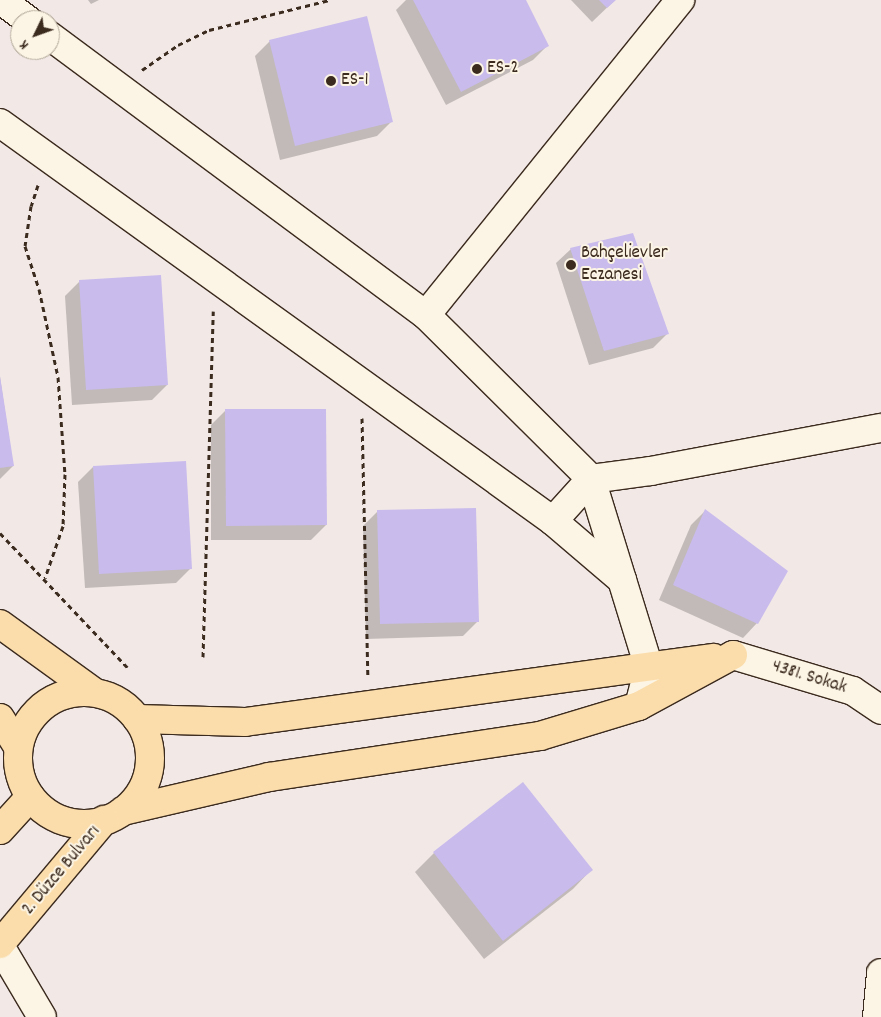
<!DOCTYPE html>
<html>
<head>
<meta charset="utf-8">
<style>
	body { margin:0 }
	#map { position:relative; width:881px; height:1017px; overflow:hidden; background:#f2e9e6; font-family:Dekko,sans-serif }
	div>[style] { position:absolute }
	.shadow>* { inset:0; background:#0003 }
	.building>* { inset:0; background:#c9bbec }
	.path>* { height:3px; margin-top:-1.5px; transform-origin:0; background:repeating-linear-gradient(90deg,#3b2a1e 0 5px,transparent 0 9px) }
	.roads { filter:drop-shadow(1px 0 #3b2a1e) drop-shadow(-1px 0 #3b2a1e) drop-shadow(0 1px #3b2a1e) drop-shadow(0 -1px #3b2a1e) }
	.minor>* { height:28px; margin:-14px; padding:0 14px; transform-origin:14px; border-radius:14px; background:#fcf5e5 }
	.major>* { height:28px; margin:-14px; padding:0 14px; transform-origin:14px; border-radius:14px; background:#fbddab }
	.major>.ring { margin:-14px; padding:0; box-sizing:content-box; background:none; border:28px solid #fbddab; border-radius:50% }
	.dots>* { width:14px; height:14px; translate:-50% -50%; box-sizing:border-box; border:2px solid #fcf5e5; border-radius:50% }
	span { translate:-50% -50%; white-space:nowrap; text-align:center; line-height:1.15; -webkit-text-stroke:4px #fcf5e5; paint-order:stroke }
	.poi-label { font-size:19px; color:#3b2a1e }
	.left { translate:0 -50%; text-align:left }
	.street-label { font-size:19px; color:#3b2a1e }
	.north { position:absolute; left:10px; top:10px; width:50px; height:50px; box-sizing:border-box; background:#fcf5e5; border:1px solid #afa495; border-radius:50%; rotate:228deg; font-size:14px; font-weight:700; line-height:20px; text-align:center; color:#3b2a1e }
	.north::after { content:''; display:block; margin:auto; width:18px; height:22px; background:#3b2a1e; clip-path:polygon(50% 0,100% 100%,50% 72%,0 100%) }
</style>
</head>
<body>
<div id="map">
	<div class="shadow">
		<div style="clip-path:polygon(88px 0,99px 0,91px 4px)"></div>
		<div style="clip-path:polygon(406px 0,524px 0,548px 45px,533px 60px,446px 105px,396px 10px)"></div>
		<div style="clip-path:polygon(571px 0,615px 0,592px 22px)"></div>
		<div style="clip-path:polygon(270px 41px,392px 121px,377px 136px,280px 160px,255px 56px)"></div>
		<div style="clip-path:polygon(571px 249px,667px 334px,653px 348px,589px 365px,556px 263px)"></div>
		<div style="clip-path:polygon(80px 281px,167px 385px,152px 400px,72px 405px,65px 296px)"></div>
		<div style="clip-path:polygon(0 377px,13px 466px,0 479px)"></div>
		<div style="clip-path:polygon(226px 410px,326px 525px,311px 540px,211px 540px,211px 425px)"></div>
		<div style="clip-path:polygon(93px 467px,191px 568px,176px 583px,85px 588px,78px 482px)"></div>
		<div style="clip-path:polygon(378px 511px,478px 621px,463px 636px,366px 639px,363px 526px)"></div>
		<div style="clip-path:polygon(705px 511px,757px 623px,743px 638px,659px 600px,691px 525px)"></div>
		<div style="clip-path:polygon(434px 853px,591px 870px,573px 889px,484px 959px,415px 872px)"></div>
	</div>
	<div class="building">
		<div style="clip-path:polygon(413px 0,526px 0,549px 46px,461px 92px)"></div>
		<div style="clip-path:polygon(599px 0,616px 0,607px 8px)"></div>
		<div style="clip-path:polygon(367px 16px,393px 122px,295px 146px,269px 40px)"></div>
		<div style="clip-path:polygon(633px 233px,669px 334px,604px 351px,570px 248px)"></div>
		<div style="clip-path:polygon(161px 275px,168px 385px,86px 390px,79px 280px)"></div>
		<div style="clip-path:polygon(0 376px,14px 466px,0 468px)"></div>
		<div style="clip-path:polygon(225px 409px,326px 409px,327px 525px,226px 526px)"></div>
		<div style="clip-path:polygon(186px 461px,192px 569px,99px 574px,93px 466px)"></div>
		<div style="clip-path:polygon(476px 508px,479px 622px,380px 624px,377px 510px)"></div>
		<div style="clip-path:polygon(705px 509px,788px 571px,758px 624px,673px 585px)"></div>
		<div style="clip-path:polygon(523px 782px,593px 870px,503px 941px,433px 852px)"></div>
	</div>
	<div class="path">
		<div style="left:142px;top:70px;width:44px;rotate:-34.8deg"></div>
		<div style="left:178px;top:45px;width:34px;rotate:-26deg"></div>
		<div style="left:209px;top:30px;width:124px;rotate:-14deg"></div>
		<div style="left:38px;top:185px;width:22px;rotate:108deg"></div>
		<div style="left:31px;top:206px;width:40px;rotate:98.5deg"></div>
		<div style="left:25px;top:246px;width:45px;rotate:72deg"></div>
		<div style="left:39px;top:289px;width:90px;rotate:77.8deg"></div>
		<div style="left:58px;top:377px;width:97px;rotate:85.9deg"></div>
		<div style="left:65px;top:474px;width:52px;rotate:92.2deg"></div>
		<div style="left:63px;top:526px;width:55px;rotate:109.1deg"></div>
		<div style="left:362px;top:418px;width:258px;rotate:88.7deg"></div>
		<div style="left:0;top:533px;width:185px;rotate:46.5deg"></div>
		<div style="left:203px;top:657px;width:346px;rotate:-88.3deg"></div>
	</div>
	<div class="roads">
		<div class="minor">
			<div style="left:1px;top:0;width:34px;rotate:37deg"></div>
			<div style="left:50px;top:36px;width:468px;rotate:36.6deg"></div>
			<div style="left:426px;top:315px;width:233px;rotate:44.8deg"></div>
			<div style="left:591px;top:479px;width:197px;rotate:72.9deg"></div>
			<div style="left:649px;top:667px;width:40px;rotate:104.4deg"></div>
			<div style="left:0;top:123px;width:681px;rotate:35.74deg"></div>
			<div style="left:553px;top:521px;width:91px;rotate:40.5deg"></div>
			<div style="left:426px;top:315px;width:405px;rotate:-51.1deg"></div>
			<div style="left:553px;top:521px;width:57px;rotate:-47.9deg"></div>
			<div style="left:591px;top:479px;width:61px;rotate:-7.6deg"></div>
			<div style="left:651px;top:471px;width:234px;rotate:-10.6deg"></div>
			<div style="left:733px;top:655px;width:125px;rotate:16.7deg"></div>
			<div style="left:853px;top:691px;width:34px;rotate:34deg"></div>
			<div style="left:0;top:946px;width:82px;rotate:59.4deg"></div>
			<div style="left:877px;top:1017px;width:44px;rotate:-84.8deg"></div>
		</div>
		<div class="major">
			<div style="left:0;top:624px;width:116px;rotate:35.9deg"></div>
			<div class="ring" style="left:18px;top:692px;width:104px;height:104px"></div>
			<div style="left:0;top:718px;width:34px;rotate:58deg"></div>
			<div style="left:137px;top:719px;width:108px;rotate:1.6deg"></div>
			<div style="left:245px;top:722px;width:473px;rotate:-7.8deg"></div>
			<div style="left:123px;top:811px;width:150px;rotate:-13.1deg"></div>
			<div style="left:269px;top:777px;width:274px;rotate:-8.6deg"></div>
			<div style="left:540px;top:736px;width:103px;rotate:-16.9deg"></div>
			<div style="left:639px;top:706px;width:107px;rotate:-28.5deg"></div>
			<div style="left:0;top:830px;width:45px;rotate:-47.7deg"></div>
			<div style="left:0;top:944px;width:162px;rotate:-50deg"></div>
		</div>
	</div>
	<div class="dots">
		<div style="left:477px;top:69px;background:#3b2a1e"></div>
		<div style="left:331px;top:81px;background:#3b2a1e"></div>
		<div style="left:571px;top:265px;background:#3b2a1e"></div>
	</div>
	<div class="poi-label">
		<span class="left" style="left:487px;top:69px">ES-2</span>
		<span class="left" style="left:341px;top:81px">ES-1</span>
		<span class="left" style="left:581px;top:265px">Bahçelievler<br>Eczanesi</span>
	</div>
	<div class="street-label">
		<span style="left:809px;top:678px;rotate:17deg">4381. Sokak</span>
		<span style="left:62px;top:871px;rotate:-50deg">2. Düzce Bulvarı</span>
	</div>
	<div class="north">K</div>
</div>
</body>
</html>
